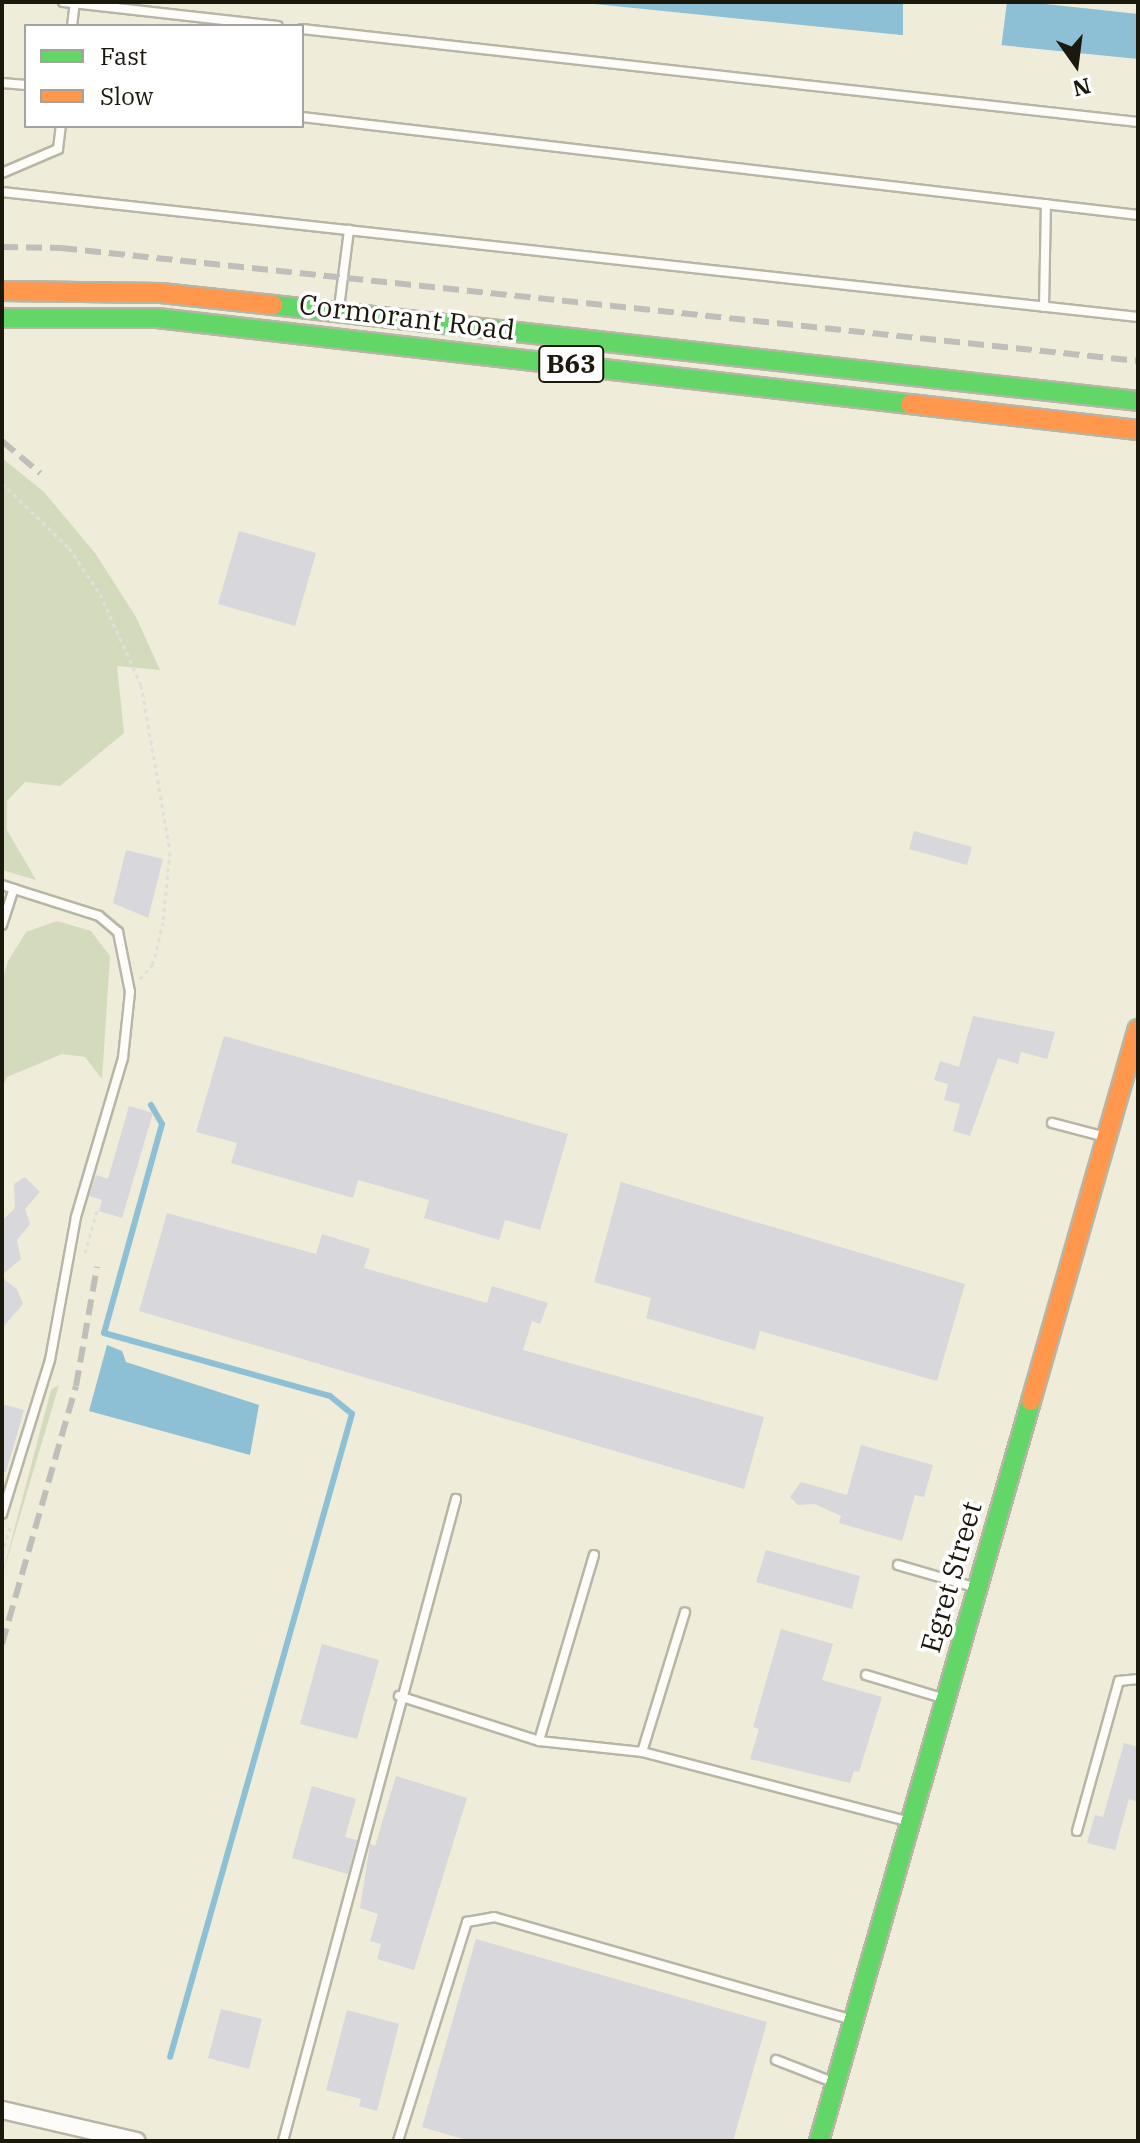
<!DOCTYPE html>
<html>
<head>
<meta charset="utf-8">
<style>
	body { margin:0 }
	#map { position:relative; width:1140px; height:2143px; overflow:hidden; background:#efecd9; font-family:"IBM Plex Serif",serif }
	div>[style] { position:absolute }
	.green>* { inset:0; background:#d4dbbd }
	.water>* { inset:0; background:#8dc0d5 }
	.pier>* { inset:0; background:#efecd9 }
	.stream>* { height:6px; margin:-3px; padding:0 3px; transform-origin:3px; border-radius:3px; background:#8dc0d5 }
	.building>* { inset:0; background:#d8d7db }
	.path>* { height:3px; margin-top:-1.5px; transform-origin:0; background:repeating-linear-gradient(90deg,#e1dfd9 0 4px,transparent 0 8px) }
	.roads { filter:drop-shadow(2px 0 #b7b5a6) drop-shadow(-2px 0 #b7b5a6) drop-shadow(0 2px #b7b5a6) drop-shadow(0 -2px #b7b5a6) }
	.lane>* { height:8px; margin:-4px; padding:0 4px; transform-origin:4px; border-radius:4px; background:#fdfcf9 }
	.street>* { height:16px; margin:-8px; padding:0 8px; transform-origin:8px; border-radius:8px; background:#fdfcf9 }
	.fast>* { height:18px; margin:-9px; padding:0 9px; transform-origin:9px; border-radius:9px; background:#63d668 }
	.slow>* { height:18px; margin:-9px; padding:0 9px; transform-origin:9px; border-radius:9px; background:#ff974d }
	.rail>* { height:6px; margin-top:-3px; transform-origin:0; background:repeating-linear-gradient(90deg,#bfbeba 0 16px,transparent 0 24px) }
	span { translate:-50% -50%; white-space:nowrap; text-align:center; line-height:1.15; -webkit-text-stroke:7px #fff; paint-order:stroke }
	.shield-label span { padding:2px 6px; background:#fff; border:2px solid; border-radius:6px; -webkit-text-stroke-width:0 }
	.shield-label { font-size:26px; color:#1b180c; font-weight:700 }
	.street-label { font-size:28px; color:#1b180c }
	.frame { position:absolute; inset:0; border:4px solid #1b180c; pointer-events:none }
	.legend { position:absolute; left:24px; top:24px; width:280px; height:104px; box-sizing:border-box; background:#fff; border:2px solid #a4a39e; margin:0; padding:10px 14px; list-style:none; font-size:24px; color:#1b180c }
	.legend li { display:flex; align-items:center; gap:16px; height:40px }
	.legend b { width:40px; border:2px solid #a4a39e }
	.north { position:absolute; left:1036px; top:24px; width:80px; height:80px; -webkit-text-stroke:6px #fff; paint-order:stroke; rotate:166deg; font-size:22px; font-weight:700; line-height:32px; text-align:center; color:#1b180c }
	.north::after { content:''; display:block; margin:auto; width:28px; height:36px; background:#1b180c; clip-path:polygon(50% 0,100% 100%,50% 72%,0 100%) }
</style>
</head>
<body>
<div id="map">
	<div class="green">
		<div style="clip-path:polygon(2px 458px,44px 492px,95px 553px,136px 617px,160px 670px,117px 666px,124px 733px,60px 786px,25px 782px,7px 801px,7px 830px,36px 880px,2px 870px)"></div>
		<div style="clip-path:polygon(57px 921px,91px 931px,110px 956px,102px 1079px,85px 1057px,62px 1054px,7px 1077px,2px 1088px,2px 981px,8px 961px,26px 932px)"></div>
		<div style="clip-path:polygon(59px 1385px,2px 1576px,51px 1390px)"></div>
	</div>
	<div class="water">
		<div style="clip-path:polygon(575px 2px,1138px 2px,1138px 59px)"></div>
		<div style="clip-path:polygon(107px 1345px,122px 1351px,126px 1362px,259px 1405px,250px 1455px,89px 1411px)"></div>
	</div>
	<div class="pier">
		<div style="clip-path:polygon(903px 2px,1007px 2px,1001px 49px,903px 39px)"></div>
		<div style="clip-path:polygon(1027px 2px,1138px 2px,1138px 14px)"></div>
	</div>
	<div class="stream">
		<div style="left:151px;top:1105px;width:22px;rotate:60deg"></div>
		<div style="left:162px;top:1124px;width:217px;rotate:105.5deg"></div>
		<div style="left:104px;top:1333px;width:235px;rotate:15.6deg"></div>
		<div style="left:330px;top:1396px;width:28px;rotate:39deg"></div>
		<div style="left:352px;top:1414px;width:668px;rotate:105.8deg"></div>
	</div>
	<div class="building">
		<div style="clip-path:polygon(239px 531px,316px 553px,295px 626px,218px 604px)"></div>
		<div style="clip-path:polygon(914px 831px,972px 847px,967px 865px,909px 849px)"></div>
		<div style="clip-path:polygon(126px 850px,163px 859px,148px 918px,113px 903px)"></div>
		<div style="clip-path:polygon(973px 1016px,1055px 1032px,1047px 1059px,1021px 1052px,1018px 1064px,998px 1058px,970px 1136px,953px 1131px,960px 1104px,944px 1100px,948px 1084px,934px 1080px,940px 1061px,959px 1067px)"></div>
		<div style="clip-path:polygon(224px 1036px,568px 1134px,540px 1230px,505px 1220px,499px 1240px,424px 1218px,429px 1200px,358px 1180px,353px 1198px,231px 1163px,237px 1143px,196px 1132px)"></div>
		<div style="clip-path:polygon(129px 1106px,153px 1113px,122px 1218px,99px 1211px,102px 1200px,89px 1196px,96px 1175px,108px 1179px)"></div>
		<div style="clip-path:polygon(25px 1177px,40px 1192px,25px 1209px,30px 1224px,17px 1240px,21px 1259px,2px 1275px,3px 1220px,15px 1208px,14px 1184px)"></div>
		<div style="clip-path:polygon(621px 1182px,965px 1284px,937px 1381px,760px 1331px,755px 1350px,646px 1318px,651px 1298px,594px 1282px)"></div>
		<div style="clip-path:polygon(167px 1213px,316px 1254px,322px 1234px,370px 1249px,364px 1268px,487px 1303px,492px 1286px,548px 1303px,540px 1324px,532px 1321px,523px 1350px,764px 1417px,744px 1489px,139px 1311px)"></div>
		<div style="clip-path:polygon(2px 1278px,17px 1289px,23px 1304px,2px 1328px)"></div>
		<div style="clip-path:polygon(2px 1404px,24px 1410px,6px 1472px,2px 1472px)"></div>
		<div style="clip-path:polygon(861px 1445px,933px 1465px,924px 1497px,915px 1495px,902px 1541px,839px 1523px,841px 1516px,815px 1504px,798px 1505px,790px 1497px,801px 1482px,847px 1495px)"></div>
		<div style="clip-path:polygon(766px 1550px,860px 1576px,852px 1609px,756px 1582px)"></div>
		<div style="clip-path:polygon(781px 1629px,833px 1644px,822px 1680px,882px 1697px,859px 1772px,854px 1771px,850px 1783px,750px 1759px,759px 1729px,753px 1727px)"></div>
		<div style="clip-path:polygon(322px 1644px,379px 1660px,357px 1739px,300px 1724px)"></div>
		<div style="clip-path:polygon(1124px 1743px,1138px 1747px,1138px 1802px,1129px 1799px,1115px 1850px,1087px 1843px,1095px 1815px,1103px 1817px)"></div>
		<div style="clip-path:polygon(396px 1776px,467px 1798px,414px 1970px,377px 1959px,381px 1944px,370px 1941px,378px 1914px,360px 1908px,370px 1844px,375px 1846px)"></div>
		<div style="clip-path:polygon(312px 1786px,356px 1799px,345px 1837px,357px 1840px,348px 1874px,292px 1858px)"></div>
		<div style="clip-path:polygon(476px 1939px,767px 2022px,733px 2141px,470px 2141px,422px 2127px)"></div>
		<div style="clip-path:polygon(221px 2009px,262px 2019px,249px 2069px,208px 2058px)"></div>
		<div style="clip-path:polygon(347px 2010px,399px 2024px,377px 2111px,359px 2106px,361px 2099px,326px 2090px)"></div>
	</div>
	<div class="path">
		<div style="left:2px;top:483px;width:93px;rotate:44.1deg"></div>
		<div style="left:69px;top:548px;width:55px;rotate:56deg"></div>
		<div style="left:100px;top:594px;width:100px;rotate:65.7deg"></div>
		<div style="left:141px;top:685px;width:169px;rotate:80.1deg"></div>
		<div style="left:170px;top:852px;width:70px;rotate:95.7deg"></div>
		<div style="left:163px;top:922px;width:43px;rotate:103.4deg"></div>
		<div style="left:153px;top:964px;width:20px;rotate:131deg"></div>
		<div style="left:85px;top:1253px;width:48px;rotate:-74.2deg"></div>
		<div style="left:2px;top:1554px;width:28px;rotate:-73deg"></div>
	</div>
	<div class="roads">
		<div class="lane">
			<div style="left:63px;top:2px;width:216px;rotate:6.4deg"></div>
			<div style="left:72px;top:26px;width:23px;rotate:-83deg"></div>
			<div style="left:302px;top:29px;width:841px;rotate:6.35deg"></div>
			<div style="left:2px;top:83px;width:24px;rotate:5deg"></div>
			<div style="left:302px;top:117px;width:842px;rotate:6.69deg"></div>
			<div style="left:2px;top:173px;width:61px;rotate:-23.2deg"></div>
			<div style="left:58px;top:149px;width:23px;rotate:-83deg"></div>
			<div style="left:2px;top:192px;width:1143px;rotate:6.28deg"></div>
			<div style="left:1044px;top:307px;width:103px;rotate:-88.9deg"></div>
			<div style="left:339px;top:308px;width:79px;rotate:-82.7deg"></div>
			<div style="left:2px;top:885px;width:13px;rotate:18deg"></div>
			<div style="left:2px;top:925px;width:38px;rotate:-72deg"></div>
			<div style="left:14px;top:889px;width:89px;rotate:17.6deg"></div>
			<div style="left:99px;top:916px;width:25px;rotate:40deg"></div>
			<div style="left:118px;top:932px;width:61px;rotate:78.7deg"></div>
			<div style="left:130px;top:992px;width:66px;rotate:96.1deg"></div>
			<div style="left:123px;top:1058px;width:166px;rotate:106.5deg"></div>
			<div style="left:76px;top:1217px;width:145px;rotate:100.3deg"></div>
			<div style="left:50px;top:1360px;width:161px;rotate:107.3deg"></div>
			<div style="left:1052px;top:1123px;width:52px;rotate:14.6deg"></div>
			<div style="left:594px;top:1555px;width:194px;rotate:106.5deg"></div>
			<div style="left:539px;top:1741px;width:104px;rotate:6.1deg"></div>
			<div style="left:642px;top:1752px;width:273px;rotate:14.6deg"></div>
			<div style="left:898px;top:1565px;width:82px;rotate:16.2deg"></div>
			<div style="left:866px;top:1675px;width:79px;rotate:16.8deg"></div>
			<div style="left:399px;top:1696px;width:147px;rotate:17.8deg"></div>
			<div style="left:642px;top:1752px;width:146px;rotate:-72.9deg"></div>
			<div style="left:1077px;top:1831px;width:156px;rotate:-74.4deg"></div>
			<div style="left:1119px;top:1681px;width:19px;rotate:-6deg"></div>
			<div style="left:776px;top:2060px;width:63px;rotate:21.3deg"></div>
			<div style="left:283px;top:2141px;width:665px;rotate:-74.92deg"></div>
			<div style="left:398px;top:2141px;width:230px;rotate:-72.5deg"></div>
			<div style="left:467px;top:1922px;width:27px;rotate:-10deg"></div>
			<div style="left:494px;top:1917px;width:373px;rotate:16deg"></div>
		</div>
		<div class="street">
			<div style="left:2px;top:2110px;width:138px;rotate:13deg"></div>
		</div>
		<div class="fast">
			<div style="left:273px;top:305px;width:870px;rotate:6.33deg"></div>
			<div style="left:2px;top:318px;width:155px"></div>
			<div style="left:157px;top:318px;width:758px;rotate:6.52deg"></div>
			<div style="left:819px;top:2141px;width:770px;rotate:-74.01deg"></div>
		</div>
		<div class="slow">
			<div style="left:2px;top:291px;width:159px;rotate:0.7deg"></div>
			<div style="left:161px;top:293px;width:113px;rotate:6.1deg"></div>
			<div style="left:910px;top:404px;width:229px;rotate:6.5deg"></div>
			<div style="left:1031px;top:1401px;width:387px;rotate:-74deg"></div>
		</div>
	</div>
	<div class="rail">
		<div style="left:2px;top:247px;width:59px;rotate:1deg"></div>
		<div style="left:61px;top:248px;width:1083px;rotate:5.99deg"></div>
		<div style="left:2px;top:441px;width:50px;rotate:40.1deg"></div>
		<div style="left:2px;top:1644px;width:268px;rotate:-74deg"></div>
		<div style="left:76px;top:1386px;width:121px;rotate:-80deg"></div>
	</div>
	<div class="shield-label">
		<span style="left:571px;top:364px">B63</span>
	</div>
	<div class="street-label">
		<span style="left:407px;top:317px;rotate:7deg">Cormorant Road</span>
		<span style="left:951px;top:1577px;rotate:-74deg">Egret Street</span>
	</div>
	<div class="frame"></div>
	<ul class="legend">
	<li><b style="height:10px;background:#63d668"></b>Fast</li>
	<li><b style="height:10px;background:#ff974d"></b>Slow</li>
	</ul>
	<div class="north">N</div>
</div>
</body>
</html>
